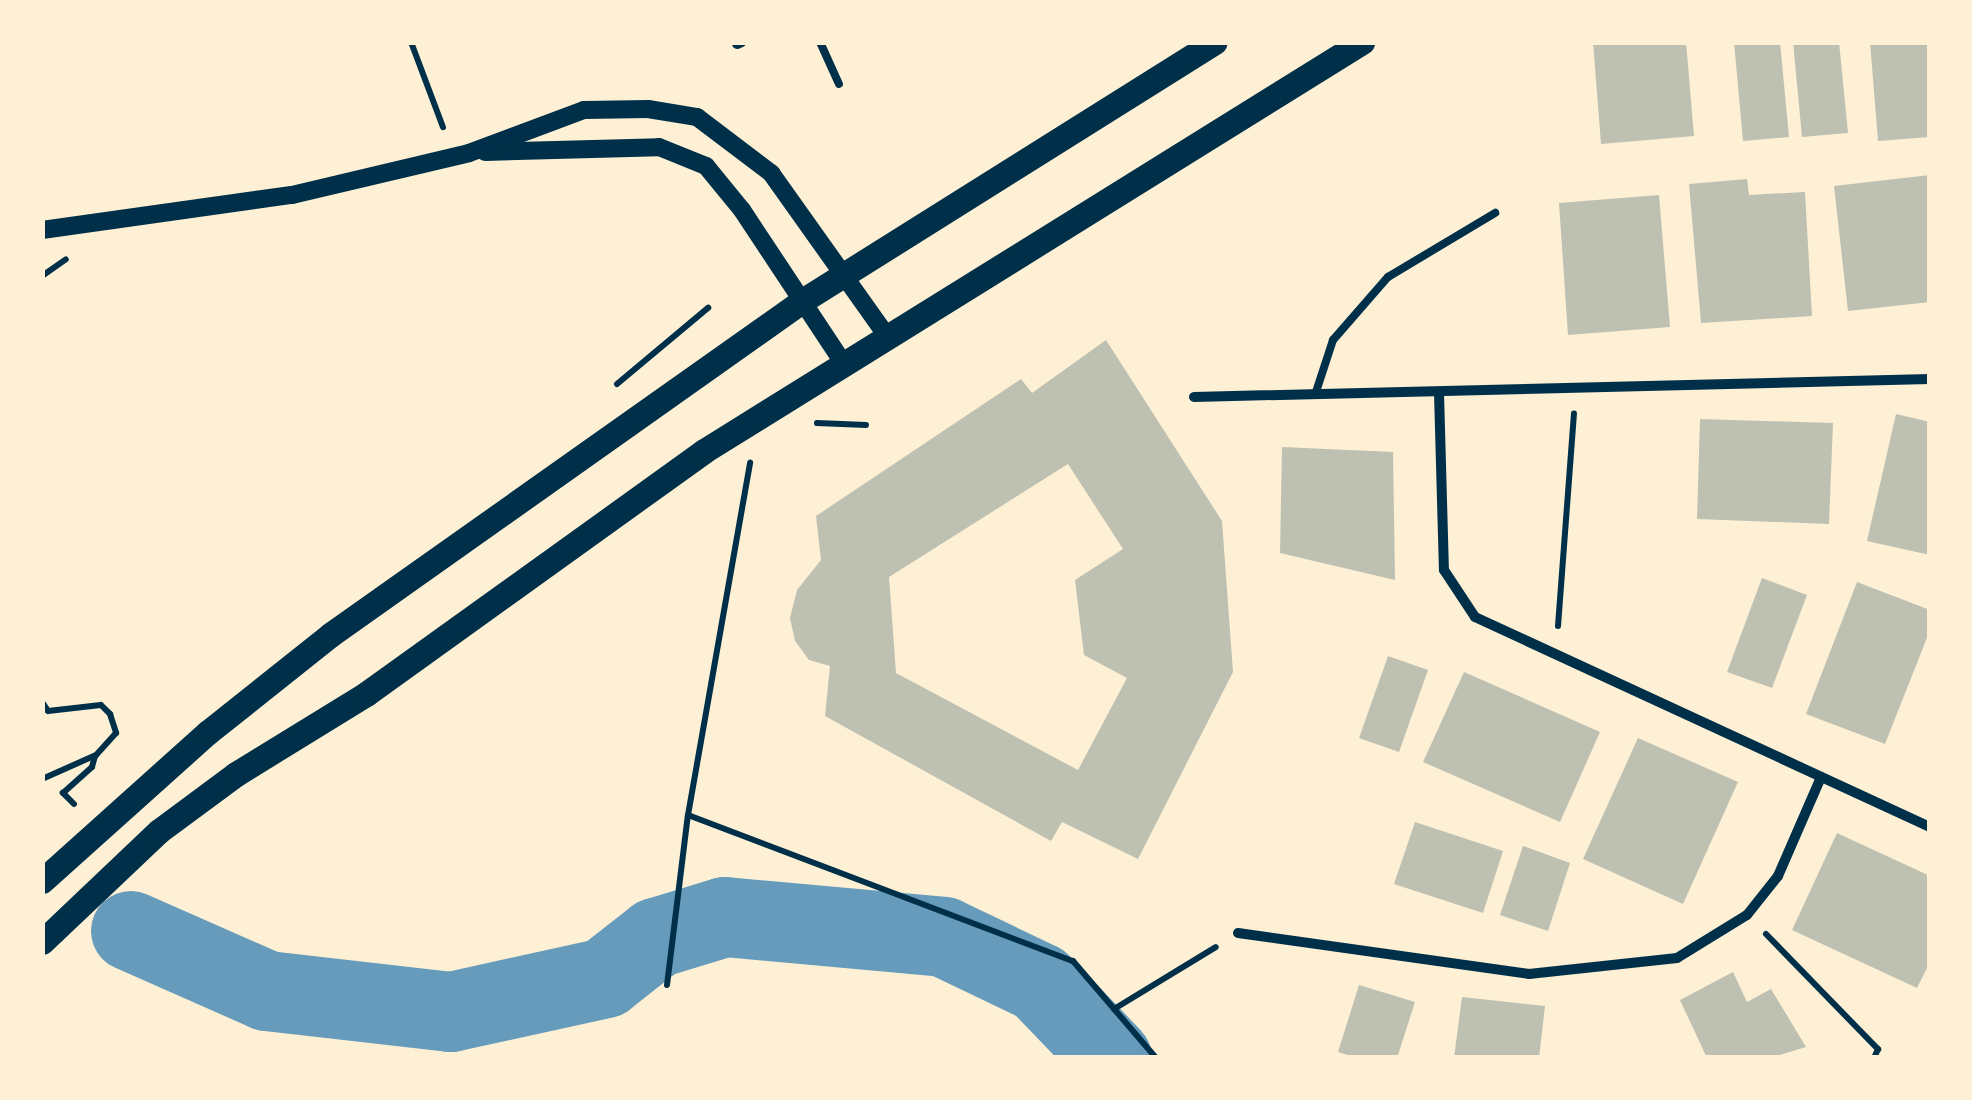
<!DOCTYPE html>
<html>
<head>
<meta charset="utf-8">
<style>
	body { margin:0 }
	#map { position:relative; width:1972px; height:1100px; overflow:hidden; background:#fdf0d5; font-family:Roboto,sans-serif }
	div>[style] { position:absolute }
	.river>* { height:80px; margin:-40px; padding:0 40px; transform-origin:40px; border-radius:40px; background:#669bbc }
	.building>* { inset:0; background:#bec0b2 }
	.path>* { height:6px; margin:-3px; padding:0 3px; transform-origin:3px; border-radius:3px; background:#003049 }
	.service>* { height:8px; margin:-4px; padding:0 4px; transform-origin:4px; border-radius:4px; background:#003049 }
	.minor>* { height:10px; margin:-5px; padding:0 5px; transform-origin:5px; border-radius:5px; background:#003049 }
	.tertiary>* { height:18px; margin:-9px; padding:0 9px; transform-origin:9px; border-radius:9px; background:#003049 }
	.primary>* { height:25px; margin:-12.5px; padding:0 12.5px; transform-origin:12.5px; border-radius:12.5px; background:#003049 }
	span { translate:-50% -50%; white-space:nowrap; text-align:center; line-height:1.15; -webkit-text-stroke:8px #fdf0d5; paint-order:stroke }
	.frame { position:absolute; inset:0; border:45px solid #fdf0d5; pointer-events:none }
</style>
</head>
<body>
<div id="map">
	<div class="river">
		<div style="left:131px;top:931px;width:149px;rotate:23.8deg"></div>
		<div style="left:267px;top:991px;width:185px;rotate:6.5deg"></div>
		<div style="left:451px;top:1012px;width:158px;rotate:-12.4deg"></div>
		<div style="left:605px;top:978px;width:65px;rotate:-38.1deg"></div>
		<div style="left:656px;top:938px;width:72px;rotate:-16.9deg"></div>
		<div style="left:725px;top:917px;width:220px;rotate:5.2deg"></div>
		<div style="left:944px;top:937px;width:106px;rotate:25.6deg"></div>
		<div style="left:1040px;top:983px;width:104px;rotate:46.2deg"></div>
	</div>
	<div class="building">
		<div style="clip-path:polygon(1593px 42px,1686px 42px,1694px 136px,1601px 144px)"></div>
		<div style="clip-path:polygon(1734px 42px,1780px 42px,1789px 137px,1743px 141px)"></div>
		<div style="clip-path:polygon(1793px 42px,1839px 42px,1848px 133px,1802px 137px)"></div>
		<div style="clip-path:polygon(1870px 42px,1930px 42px,1930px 137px,1878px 141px)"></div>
		<div style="clip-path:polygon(1930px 175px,1930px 302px,1848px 311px,1834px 186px)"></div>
		<div style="clip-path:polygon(1747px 179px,1749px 195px,1805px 192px,1812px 316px,1701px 323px,1689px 184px)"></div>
		<div style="clip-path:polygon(1659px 195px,1670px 327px,1568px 335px,1559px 203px)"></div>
		<div style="clip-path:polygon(evenodd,1106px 340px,1222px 521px,1233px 672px,1138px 859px,1062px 822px,1051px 841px,825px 716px,830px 666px,809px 660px,795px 641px,790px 618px,797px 590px,821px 560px,816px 516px,1021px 379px,1032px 393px,1106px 340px,1068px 464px,1123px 549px,1075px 580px,1084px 655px,1127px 678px,1078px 770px,896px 673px,889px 577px,1068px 464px)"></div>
		<div style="clip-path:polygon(1896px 414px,1930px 422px,1930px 555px,1867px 541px)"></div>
		<div style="clip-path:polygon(1700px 419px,1833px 423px,1829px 524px,1697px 519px)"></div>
		<div style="clip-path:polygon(1282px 447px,1393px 452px,1395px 580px,1280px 553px)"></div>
		<div style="clip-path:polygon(1762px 578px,1807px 595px,1772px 688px,1727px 672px)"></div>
		<div style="clip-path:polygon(1857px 582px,1930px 610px,1930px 630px,1885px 744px,1806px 714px)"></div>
		<div style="clip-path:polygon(1388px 656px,1428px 670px,1399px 752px,1359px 738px)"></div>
		<div style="clip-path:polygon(1464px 672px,1600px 732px,1560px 822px,1423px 762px)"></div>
		<div style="clip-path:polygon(1638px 738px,1738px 782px,1683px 904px,1583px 859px)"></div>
		<div style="clip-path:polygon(1415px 822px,1503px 851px,1483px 913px,1394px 884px)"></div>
		<div style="clip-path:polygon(1837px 833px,1930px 876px,1930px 962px,1917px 988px,1792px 930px)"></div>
		<div style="clip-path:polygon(1523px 846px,1570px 863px,1548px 931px,1500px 915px)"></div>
		<div style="clip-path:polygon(1733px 972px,1747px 1002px,1771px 989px,1806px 1047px,1770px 1058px,1707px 1058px,1680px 1000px)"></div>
		<div style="clip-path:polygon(1359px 985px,1415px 1002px,1397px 1058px,1357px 1058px,1338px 1052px)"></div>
		<div style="clip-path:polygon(1462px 997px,1545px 1006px,1539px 1058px,1454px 1058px)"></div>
	</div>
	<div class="path">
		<div style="left:411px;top:42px;width:91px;rotate:69.4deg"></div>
		<div style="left:42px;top:276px;width:29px;rotate:-35deg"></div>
		<div style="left:617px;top:384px;width:119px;rotate:-39.9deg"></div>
		<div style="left:817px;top:423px;width:49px;rotate:2.3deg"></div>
		<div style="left:1558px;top:626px;width:213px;rotate:-85.7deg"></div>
		<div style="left:42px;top:702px;width:11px;rotate:56deg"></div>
		<div style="left:48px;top:711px;width:53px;rotate:-6.5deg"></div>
		<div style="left:101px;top:705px;width:13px;rotate:45deg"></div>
		<div style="left:110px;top:714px;width:20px;rotate:72deg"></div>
		<div style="left:116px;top:733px;width:30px;rotate:132deg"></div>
		<div style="left:96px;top:755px;width:59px;rotate:156deg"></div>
		<div style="left:74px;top:804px;width:16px;rotate:-135deg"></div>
		<div style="left:63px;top:793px;width:39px;rotate:-42deg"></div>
		<div style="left:92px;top:767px;width:11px;rotate:-75deg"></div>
		<div style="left:688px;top:815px;width:412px;rotate:20.8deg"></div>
		<div style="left:1073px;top:961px;width:128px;rotate:49.4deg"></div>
		<div style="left:1766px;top:934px;width:161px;rotate:45.8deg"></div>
		<div style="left:1878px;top:1049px;width:10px;rotate:114deg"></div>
		<div style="left:667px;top:985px;width:171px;rotate:-83deg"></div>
		<div style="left:688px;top:815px;width:358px;rotate:-80deg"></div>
		<div style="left:1114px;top:1009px;width:119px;rotate:-31.3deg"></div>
	</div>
	<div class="service">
		<div style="left:820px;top:42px;width:46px;rotate:65.7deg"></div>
		<div style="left:1315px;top:395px;width:58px;rotate:-71.9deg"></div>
		<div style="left:1333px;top:340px;width:84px;rotate:-48.9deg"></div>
		<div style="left:1388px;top:277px;width:125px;rotate:-30.9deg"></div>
	</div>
	<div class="minor">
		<div style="left:737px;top:44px;width:5px;rotate:-22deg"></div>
		<div style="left:1439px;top:393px;width:177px;rotate:88.4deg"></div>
		<div style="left:1444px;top:570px;width:56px;rotate:56.6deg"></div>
		<div style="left:1475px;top:617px;width:501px;rotate:24.78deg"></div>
		<div style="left:1194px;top:397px;width:736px;rotate:-1.4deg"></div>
		<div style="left:1238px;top:933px;width:294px;rotate:8deg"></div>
		<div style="left:1529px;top:974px;width:149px;rotate:-6.2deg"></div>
		<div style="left:1677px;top:958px;width:82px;rotate:-31.6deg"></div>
		<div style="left:1747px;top:915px;width:50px;rotate:-51.5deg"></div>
		<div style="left:1778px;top:876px;width:108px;rotate:-66.5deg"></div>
	</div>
	<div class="tertiary">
		<div style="left:485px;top:152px;width:174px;rotate:-1.6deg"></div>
		<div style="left:659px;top:147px;width:51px;rotate:22deg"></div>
		<div style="left:706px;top:166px;width:57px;rotate:50.7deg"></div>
		<div style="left:742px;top:210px;width:185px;rotate:56.5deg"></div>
		<div style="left:42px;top:230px;width:252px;rotate:-8deg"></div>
		<div style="left:292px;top:195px;width:182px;rotate:-13.3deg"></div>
		<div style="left:469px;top:153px;width:123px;rotate:-20.5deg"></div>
		<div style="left:584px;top:110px;width:64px;rotate:-0.9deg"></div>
		<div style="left:648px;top:109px;width:50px;rotate:9.3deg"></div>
		<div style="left:697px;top:117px;width:93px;rotate:37.1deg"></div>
		<div style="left:771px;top:173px;width:200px;rotate:54.6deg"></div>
	</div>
	<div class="primary">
		<div style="left:42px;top:881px;width:222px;rotate:-41.9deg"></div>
		<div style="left:207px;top:733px;width:157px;rotate:-38.5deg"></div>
		<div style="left:330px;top:635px;width:578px;rotate:-35.28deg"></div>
		<div style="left:802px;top:301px;width:487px;rotate:-32.1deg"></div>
		<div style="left:42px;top:942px;width:161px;rotate:-43.5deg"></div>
		<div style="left:159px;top:831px;width:96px;rotate:-36.5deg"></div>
		<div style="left:236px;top:774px;width:153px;rotate:-31.6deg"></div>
		<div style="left:366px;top:694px;width:416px;rotate:-35.7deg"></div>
		<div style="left:704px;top:451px;width:775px;rotate:-31.86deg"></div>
	</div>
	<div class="frame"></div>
</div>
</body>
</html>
